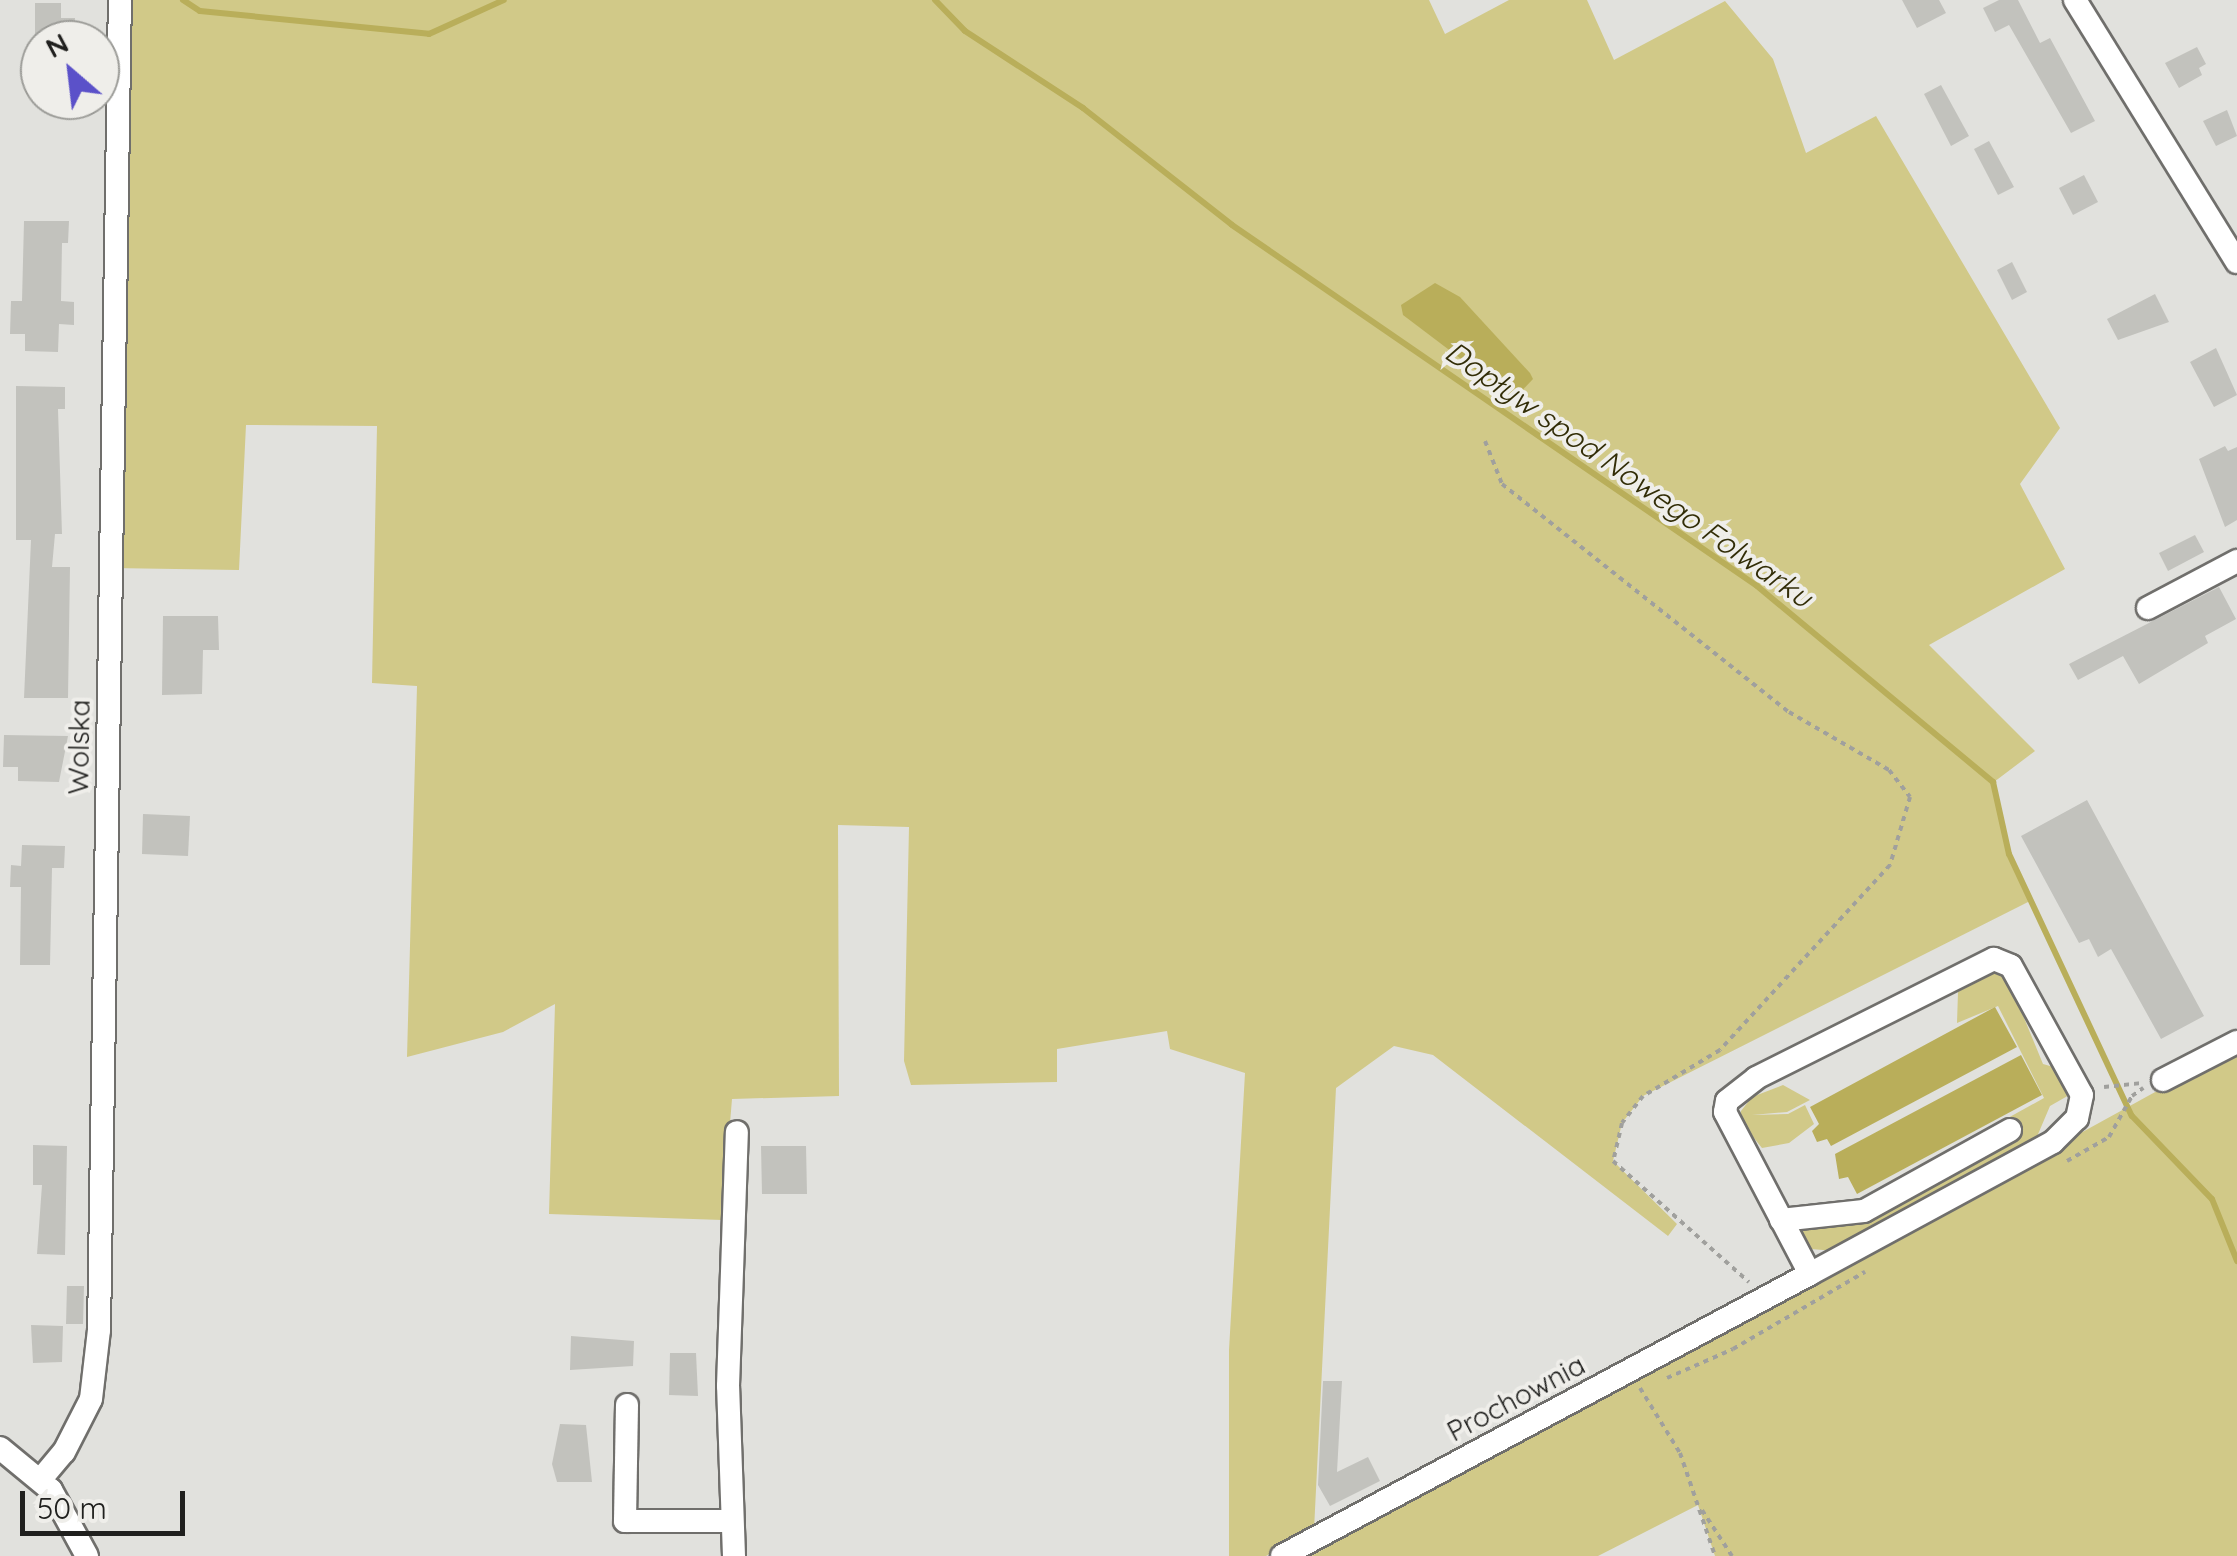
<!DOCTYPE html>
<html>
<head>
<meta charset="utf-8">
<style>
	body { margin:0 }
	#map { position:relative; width:2237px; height:1556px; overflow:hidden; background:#e1e1dd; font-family:Quicksand,sans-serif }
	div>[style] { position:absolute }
	.green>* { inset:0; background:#d1c988 }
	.water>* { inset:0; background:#b9ae5a }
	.stream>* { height:6px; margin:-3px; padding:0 3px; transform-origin:3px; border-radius:3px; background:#b9ae5a }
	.building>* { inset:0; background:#c2c2bd }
	.path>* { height:4px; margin-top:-2px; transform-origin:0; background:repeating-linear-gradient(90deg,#a0a09d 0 5px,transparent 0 10px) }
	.roads { filter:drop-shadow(2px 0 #706f6c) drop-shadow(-2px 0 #706f6c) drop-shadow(0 2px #706f6c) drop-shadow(0 -2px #706f6c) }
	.minor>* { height:22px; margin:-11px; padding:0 11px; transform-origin:11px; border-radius:11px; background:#fff }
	span { translate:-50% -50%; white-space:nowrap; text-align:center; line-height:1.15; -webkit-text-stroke:8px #efeeea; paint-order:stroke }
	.street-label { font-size:28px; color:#20201e }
	.water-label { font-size:30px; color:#322d07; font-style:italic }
	.north { position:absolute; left:20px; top:20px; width:100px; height:100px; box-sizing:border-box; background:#efeeea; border:2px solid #9c9c98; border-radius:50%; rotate:332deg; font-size:28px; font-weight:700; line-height:40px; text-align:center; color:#20201e }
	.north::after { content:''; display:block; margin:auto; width:35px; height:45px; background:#5b51c9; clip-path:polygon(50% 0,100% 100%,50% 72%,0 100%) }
	.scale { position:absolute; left:20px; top:1491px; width:165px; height:45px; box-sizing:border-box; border:5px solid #20201e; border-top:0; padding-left:12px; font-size:30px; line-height:35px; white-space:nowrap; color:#20201e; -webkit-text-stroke:8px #efeeea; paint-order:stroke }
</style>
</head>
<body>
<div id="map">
	<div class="green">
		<div style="clip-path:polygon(120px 0,1429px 0,1445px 34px,1509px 0,1587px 0,1614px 60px,1725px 1px,1773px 59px,1806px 153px,1876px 116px,2060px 428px,2020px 484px,2065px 569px,1929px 645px,2035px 751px,1994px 782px,2009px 854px,2032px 900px,1643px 1096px,1622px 1123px,1613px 1161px,1677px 1224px,1668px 1236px,1433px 1055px,1394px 1046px,1336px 1088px,1314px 1530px,1266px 1556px,1229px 1556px,1229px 1350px,1245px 1073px,1170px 1049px,1167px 1031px,1057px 1049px,1057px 1082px,911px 1085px,904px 1061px,909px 827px,838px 825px,839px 1096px,732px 1099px,722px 1220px,549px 1214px,555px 1004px,503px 1032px,407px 1057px,417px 686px,372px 683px,377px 426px,246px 425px,239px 570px,112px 568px)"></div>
		<div style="clip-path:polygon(1991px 972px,2008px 979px,2043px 1064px,2057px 1068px,2071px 1094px,2050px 1106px,2036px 1139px,1835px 1251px,1811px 1249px,1796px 1229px,1860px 1222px,2016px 1137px,2006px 1119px,2044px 1098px,1998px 1006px,1957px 1023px,1958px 992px)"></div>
		<div style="clip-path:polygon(2237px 1047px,2237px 1556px,1715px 1556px,1698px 1505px,1598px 1556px,1311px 1556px)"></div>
		<div style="clip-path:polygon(1783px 1085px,1810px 1100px,1787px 1112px,1752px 1115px,1788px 1114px,1805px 1105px,1814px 1124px,1789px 1143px,1762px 1148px,1740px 1121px,1741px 1111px,1752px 1097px)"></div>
	</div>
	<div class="water">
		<div style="clip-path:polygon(1435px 283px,1460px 297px,1530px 373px,1533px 379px,1514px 399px,1403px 315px,1401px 305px)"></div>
		<div style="clip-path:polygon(1995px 1007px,2017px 1047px,1831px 1146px,1827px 1139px,1817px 1142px,1812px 1131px,1819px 1124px,1810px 1107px)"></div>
		<div style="clip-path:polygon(2021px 1055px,2042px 1095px,1857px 1194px,1848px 1177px,1839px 1179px,1835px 1154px)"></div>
	</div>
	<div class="stream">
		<div style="left:183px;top:0;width:20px;rotate:33deg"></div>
		<div style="left:200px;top:11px;width:230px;rotate:5.7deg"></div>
		<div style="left:429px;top:34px;width:82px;rotate:-24.4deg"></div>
		<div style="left:935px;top:0;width:43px;rotate:45.9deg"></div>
		<div style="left:965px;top:31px;width:141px;rotate:33.1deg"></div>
		<div style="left:1083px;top:108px;width:189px;rotate:38.1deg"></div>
		<div style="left:1232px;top:225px;width:637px;rotate:34.51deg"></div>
		<div style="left:1757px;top:586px;width:307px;rotate:39.7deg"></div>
		<div style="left:1993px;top:782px;width:74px;rotate:77.5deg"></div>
		<div style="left:2009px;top:854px;width:289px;rotate:64.9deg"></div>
		<div style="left:2132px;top:1116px;width:115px;rotate:46.1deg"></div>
		<div style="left:2212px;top:1199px;width:67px;rotate:68deg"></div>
	</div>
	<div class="building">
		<div style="clip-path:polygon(1902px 0,1939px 0,1946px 13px,1917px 28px)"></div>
		<div style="clip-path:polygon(1999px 0,2018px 0,2040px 43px,2050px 38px,2095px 121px,2071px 133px,2009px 25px,1995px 32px,1983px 8px)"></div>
		<div style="clip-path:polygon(35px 3px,61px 3px,61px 18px,75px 18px,75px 40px,35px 40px)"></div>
		<div style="clip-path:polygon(2197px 47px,2206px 64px,2199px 68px,2202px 75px,2179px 88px,2165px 63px)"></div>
		<div style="clip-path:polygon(1941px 85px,1969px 136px,1951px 146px,1924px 94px)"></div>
		<div style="clip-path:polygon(2227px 110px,2237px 136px,2216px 146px,2203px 121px)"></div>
		<div style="clip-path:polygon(1989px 141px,2014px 187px,1998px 195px,1974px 149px)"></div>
		<div style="clip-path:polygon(2084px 175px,2098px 202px,2073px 215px,2059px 188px)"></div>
		<div style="clip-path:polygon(24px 221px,69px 221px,68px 243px,62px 243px,61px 301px,74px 302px,74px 325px,59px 324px,58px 352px,25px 351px,25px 334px,10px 334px,11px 301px,22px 301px)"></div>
		<div style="clip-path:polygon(2012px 262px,2027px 292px,2012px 300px,1997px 270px)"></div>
		<div style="clip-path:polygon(2155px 294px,2169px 322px,2118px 340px,2107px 319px)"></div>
		<div style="clip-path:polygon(2216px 348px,2237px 395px,2214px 407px,2190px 362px)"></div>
		<div style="clip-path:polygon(16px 386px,65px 387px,65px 409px,58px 409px,62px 534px,55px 534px,52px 567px,70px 567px,68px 698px,24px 698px,31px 540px,16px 540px)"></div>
		<div style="clip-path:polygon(2225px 446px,2228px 451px,2237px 447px,2237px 520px,2225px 527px,2199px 459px)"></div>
		<div style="clip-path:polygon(2195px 535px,2204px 552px,2168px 571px,2159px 553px)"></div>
		<div style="clip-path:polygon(2219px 587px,2236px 619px,2205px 636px,2208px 643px,2139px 684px,2123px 656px,2078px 680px,2069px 664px)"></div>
		<div style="clip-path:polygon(163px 616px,218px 616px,219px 650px,203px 650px,202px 694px,162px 695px)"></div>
		<div style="clip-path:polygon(4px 735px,68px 736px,59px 782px,18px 781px,18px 767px,3px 767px)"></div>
		<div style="clip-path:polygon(2087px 800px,2204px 1016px,2161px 1039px,2111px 949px,2098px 957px,2089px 939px,2079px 943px,2021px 836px)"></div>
		<div style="clip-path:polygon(143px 814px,190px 816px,188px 856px,142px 854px)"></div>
		<div style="clip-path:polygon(22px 845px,65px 846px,64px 868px,52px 868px,50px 965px,20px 965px,21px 887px,10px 887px,11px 865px,21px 866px)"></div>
		<div style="clip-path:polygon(33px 1145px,67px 1146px,65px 1255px,37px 1254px,42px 1185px,33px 1185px)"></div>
		<div style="clip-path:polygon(761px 1146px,806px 1146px,807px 1194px,762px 1194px)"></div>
		<div style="clip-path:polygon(67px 1286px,84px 1286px,83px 1324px,66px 1324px)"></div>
		<div style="clip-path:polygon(31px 1325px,63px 1326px,62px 1362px,33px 1363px)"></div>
		<div style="clip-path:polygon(571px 1336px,634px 1341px,633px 1366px,570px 1370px)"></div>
		<div style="clip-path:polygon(670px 1353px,696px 1353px,698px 1396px,669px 1395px)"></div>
		<div style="clip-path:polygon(1323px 1381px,1342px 1381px,1337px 1472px,1368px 1457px,1380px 1481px,1330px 1506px,1318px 1485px)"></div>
		<div style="clip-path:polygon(560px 1424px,586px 1425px,592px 1482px,557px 1482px,552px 1464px)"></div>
	</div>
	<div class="path">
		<div style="left:1485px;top:441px;width:46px;rotate:68.4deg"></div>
		<div style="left:1502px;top:484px;width:367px;rotate:38.5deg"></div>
		<div style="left:1789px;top:712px;width:116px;rotate:30.1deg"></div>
		<div style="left:1889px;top:770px;width:34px;rotate:52deg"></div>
		<div style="left:1910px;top:797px;width:71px;rotate:106.4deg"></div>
		<div style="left:1890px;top:865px;width:251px;rotate:132.6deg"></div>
		<div style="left:1720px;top:1050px;width:90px;rotate:149.1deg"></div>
		<div style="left:1643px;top:1096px;width:34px;rotate:128deg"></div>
		<div style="left:1622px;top:1123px;width:39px;rotate:103deg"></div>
		<div style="left:1613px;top:1161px;width:182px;rotate:41.7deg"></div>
		<div style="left:2104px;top:1087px;width:37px;rotate:-6deg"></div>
		<div style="left:2067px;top:1161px;width:48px;rotate:-29.7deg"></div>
		<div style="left:2109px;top:1137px;width:47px;rotate:-60.7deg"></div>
		<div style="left:2132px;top:1096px;width:14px;rotate:-36deg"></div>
		<div style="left:1667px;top:1378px;width:72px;rotate:-23.7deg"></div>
		<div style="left:1733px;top:1349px;width:153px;rotate:-30.3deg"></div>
		<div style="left:1640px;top:1388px;width:76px;rotate:58.4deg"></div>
		<div style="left:1680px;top:1453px;width:109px;rotate:71.2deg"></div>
		<div style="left:1702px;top:1510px;width:55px;rotate:56.9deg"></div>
	</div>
	<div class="roads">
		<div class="minor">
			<div style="left:2075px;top:0;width:308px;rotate:58.3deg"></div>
			<div style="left:2148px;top:608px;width:101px;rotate:-27.8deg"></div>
			<div style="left:1994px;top:959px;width:18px;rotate:22deg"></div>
			<div style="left:2011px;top:966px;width:147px;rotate:61.2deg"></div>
			<div style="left:2082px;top:1095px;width:24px;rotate:102deg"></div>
			<div style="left:2077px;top:1118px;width:34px;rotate:135deg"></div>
			<div style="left:2053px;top:1142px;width:277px;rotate:151.5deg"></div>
			<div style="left:1810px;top:1274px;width:183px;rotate:-117.7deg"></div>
			<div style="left:1725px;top:1112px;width:11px;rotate:-80deg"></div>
			<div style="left:1727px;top:1101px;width:37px;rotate:-38deg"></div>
			<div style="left:1756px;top:1078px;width:266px;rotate:-26.6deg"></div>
			<div style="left:2163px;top:1080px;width:83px;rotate:-27.2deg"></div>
			<div style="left:1781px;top:1220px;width:83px;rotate:-6.2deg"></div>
			<div style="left:1864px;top:1211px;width:167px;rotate:-29deg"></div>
			<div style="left:627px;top:1405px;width:116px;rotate:91deg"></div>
			<div style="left:625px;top:1521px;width:106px"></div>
			<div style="left:0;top:1448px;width:66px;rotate:39.5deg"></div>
			<div style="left:51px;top:1490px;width:75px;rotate:61.4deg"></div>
			<div style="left:41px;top:1479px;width:35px;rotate:-50deg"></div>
			<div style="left:64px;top:1452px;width:59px;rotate:-63deg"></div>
			<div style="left:91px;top:1399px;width:69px;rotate:-83.4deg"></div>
			<div style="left:99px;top:1330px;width:1330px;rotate:-89.1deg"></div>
			<div style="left:734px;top:1556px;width:170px;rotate:-92deg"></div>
			<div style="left:728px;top:1386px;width:254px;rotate:-88deg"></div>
			<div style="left:1282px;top:1556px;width:599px;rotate:-28.11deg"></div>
		</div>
	</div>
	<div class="street-label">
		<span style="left:79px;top:747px;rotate:-89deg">Wolska</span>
		<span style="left:1516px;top:1398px;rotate:-28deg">Prochownia</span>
	</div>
	<div class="water-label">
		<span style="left:1629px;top:474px;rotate:35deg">Dopływ spod Nowego Folwarku</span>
	</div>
	<div class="north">N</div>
	<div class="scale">50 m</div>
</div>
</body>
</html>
